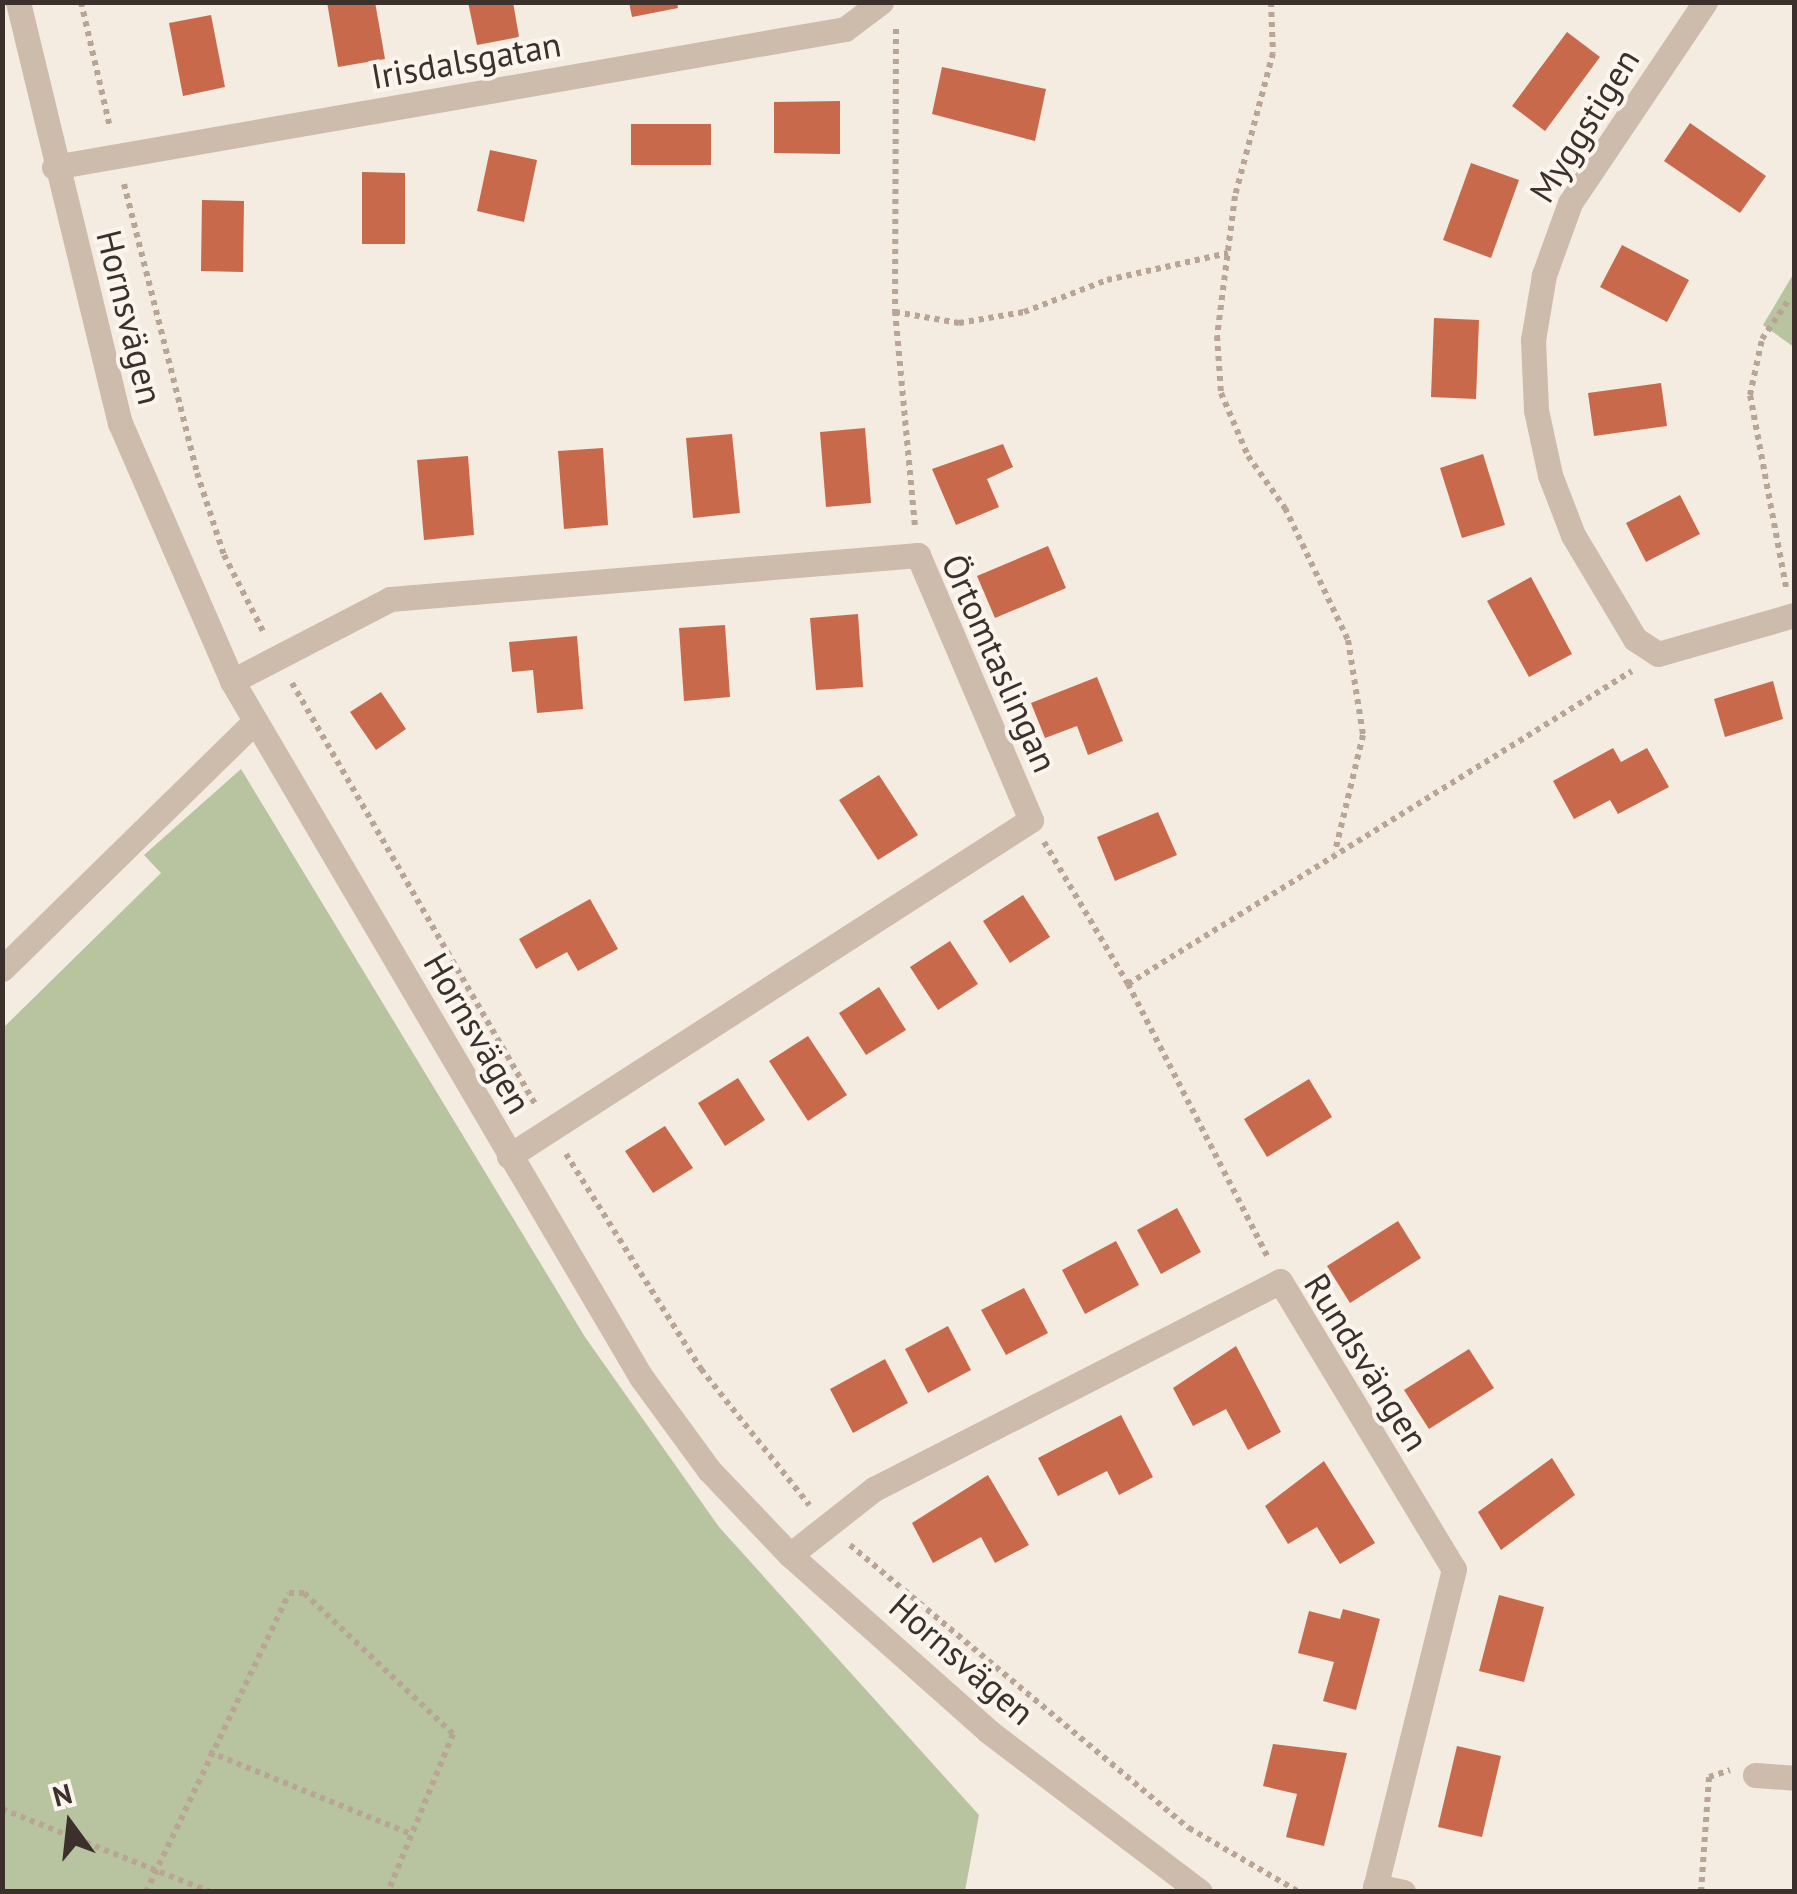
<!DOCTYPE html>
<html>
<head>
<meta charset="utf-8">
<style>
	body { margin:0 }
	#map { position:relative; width:1797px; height:1894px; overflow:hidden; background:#f4ebe1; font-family:"PT Sans",sans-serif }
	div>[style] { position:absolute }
	.green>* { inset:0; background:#b8c4a0 }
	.building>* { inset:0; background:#c8694b }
	.path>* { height:6px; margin-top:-3px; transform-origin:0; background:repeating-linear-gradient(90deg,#b9a596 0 5px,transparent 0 10px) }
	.minor>* { height:25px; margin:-12.5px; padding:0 12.5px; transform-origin:12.5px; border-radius:12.5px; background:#cdbbac }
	span { translate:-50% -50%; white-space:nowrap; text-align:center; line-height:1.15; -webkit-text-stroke:8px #fbf5ee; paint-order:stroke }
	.street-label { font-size:35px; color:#3b302b }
	.frame { position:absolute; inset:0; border:5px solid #3b302b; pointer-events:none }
	.north { position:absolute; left:20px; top:1774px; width:100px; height:100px; -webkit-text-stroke:8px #fbf5ee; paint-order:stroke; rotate:345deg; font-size:28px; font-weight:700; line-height:40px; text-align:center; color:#3b302b }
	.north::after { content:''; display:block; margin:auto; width:35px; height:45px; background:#3b302b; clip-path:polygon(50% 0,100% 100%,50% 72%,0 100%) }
</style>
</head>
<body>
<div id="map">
	<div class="green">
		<div style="clip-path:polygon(1794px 273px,1794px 347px,1763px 325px)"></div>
		<div style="clip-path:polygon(241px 769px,585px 1337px,719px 1527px,979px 1815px,965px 1891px,3px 1891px,3px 1028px,161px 873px,144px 855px)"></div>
	</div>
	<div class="building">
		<div style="clip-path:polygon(327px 2px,375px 2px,385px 59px,338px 67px)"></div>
		<div style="clip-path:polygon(468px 2px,513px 2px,519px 37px,477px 45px)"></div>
		<div style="clip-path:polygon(629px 2px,677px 2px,678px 8px,632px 17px)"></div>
		<div style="clip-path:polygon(211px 15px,225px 87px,183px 96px,169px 23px)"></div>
		<div style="clip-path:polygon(1567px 32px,1600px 57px,1545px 131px,1512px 106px)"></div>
		<div style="clip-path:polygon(942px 67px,1046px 89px,1035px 141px,932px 114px)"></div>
		<div style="clip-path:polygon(840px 101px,840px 154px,774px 153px,774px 102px)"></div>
		<div style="clip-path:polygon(1690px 123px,1766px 176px,1740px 213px,1664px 161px)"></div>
		<div style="clip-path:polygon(631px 124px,711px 124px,711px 165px,631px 165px)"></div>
		<div style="clip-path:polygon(490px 150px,537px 160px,524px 222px,477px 211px)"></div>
		<div style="clip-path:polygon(1471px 163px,1519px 180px,1491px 258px,1443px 240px)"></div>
		<div style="clip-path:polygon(362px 172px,405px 173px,405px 244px,362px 244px)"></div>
		<div style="clip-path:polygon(202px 200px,244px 201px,243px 272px,201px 271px)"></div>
		<div style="clip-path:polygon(1622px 245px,1689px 280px,1667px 322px,1600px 287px)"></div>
		<div style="clip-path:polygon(1434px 318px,1479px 320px,1476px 399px,1431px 397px)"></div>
		<div style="clip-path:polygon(1661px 383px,1667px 426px,1594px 436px,1588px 393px)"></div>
		<div style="clip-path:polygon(865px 428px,871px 503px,826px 507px,820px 432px)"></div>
		<div style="clip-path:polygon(732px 434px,740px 513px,693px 518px,686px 438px)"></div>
		<div style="clip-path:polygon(1003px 444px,1013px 467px,987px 479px,999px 507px,956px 525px,932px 469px)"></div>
		<div style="clip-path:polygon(603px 448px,608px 525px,564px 529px,558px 451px)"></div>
		<div style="clip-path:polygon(1483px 454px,1505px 525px,1462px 538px,1440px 468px)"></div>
		<div style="clip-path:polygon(468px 456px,474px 535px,424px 540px,417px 460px)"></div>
		<div style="clip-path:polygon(1680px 495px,1700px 534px,1646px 562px,1626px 523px)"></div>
		<div style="clip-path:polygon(1048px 546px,1066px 588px,995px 618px,977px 576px)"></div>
		<div style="clip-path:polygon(1531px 577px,1572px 654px,1529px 677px,1487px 601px)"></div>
		<div style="clip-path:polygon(858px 614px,863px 687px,816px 690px,810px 618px)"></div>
		<div style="clip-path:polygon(725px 625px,730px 697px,684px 701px,679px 628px)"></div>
		<div style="clip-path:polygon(577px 636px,583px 709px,537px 713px,533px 670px,512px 672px,509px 642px)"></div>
		<div style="clip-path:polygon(1097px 677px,1123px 741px,1088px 755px,1077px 726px,1045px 738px,1031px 703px)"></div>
		<div style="clip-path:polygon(1773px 681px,1783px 719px,1725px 737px,1714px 699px)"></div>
		<div style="clip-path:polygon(381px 692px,406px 729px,376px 750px,350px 712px)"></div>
		<div style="clip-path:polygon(1613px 748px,1621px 762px,1647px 748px,1669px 787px,1618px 814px,1610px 800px,1574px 819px,1553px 781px)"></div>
		<div style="clip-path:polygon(879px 775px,918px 835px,878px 860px,839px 800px)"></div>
		<div style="clip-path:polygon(1158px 812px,1177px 855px,1115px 881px,1097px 837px)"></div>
		<div style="clip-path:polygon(1023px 895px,1050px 937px,1010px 963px,983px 921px)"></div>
		<div style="clip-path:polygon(590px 899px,618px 949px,578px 971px,567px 952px,536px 969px,519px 939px)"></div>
		<div style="clip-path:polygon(950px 941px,978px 984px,938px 1010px,910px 967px)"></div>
		<div style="clip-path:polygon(879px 987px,906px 1030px,866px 1055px,839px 1013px)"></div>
		<div style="clip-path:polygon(808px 1036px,847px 1095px,808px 1121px,769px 1061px)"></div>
		<div style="clip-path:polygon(738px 1078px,765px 1120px,725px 1146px,698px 1103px)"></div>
		<div style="clip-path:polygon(1309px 1079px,1332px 1117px,1267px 1157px,1244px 1119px)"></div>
		<div style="clip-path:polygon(665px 1126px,693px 1168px,653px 1193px,625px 1151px)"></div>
		<div style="clip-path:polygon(1177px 1208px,1201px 1252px,1161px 1274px,1137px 1230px)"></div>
		<div style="clip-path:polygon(1398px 1221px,1421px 1258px,1350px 1303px,1327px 1266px)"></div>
		<div style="clip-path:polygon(1116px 1241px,1139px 1285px,1085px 1314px,1062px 1270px)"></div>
		<div style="clip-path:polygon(1024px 1288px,1048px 1333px,1006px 1355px,981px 1310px)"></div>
		<div style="clip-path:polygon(948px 1326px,971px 1370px,928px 1393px,905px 1349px)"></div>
		<div style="clip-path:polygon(1236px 1346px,1281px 1432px,1248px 1450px,1226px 1409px,1193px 1426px,1173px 1388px)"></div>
		<div style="clip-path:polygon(1469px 1349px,1494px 1388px,1429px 1429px,1404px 1390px)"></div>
		<div style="clip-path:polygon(885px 1359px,908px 1403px,853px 1433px,830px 1389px)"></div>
		<div style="clip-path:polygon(1121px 1415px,1153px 1477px,1119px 1495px,1107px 1471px,1058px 1496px,1038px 1458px)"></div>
		<div style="clip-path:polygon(1552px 1458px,1575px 1495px,1501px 1550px,1478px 1512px)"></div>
		<div style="clip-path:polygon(1324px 1461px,1375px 1543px,1340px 1564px,1317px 1527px,1288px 1544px,1265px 1506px)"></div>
		<div style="clip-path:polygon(988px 1475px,1029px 1545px,995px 1563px,981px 1537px,933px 1563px,912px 1523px)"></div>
		<div style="clip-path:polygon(1499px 1595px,1544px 1607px,1524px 1682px,1479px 1671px)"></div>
		<div style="clip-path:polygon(1343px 1609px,1380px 1619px,1356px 1710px,1323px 1701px,1334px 1662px,1298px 1653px,1309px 1611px,1340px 1619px)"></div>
		<div style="clip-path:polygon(1273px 1744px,1347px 1753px,1324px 1846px,1286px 1837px,1297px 1794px,1263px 1786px)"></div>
		<div style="clip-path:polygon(1457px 1746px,1501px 1756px,1482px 1837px,1438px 1827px)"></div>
	</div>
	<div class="path">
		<div style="left:81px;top:2px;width:129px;rotate:77deg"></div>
		<div style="left:1271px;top:2px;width:51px;rotate:87.8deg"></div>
		<div style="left:1273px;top:53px;width:148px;rotate:104.9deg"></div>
		<div style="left:1235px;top:196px;width:141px;rotate:97.3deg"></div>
		<div style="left:1217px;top:336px;width:57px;rotate:86deg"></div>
		<div style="left:1221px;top:393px;width:69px;rotate:66.8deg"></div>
		<div style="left:1248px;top:456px;width:64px;rotate:54.6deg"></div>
		<div style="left:1285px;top:508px;width:146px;rotate:64.5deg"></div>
		<div style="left:1348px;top:640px;width:96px;rotate:81deg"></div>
		<div style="left:1363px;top:735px;width:120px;rotate:103.5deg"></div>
		<div style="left:896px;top:29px;width:282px;rotate:90.2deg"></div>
		<div style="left:895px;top:311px;width:215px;rotate:84.7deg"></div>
		<div style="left:124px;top:184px;width:298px;rotate:75.8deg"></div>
		<div style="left:197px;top:473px;width:86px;rotate:71.8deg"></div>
		<div style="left:224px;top:555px;width:88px;rotate:62.9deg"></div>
		<div style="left:895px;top:312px;width:65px;rotate:9.8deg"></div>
		<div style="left:959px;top:323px;width:66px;rotate:-9.6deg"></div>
		<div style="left:1024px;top:312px;width:89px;rotate:-21.1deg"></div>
		<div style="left:1107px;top:280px;width:124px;rotate:-12.6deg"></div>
		<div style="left:1786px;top:587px;width:195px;rotate:-100.6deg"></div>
		<div style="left:1750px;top:395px;width:57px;rotate:-77.9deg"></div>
		<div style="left:1762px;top:339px;width:50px;rotate:-55.7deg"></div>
		<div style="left:292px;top:683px;width:487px;rotate:60deg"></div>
		<div style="left:1044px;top:842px;width:165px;rotate:59.4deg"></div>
		<div style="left:1128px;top:984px;width:308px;rotate:62.9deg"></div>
		<div style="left:1128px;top:984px;width:593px;rotate:-31.84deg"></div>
		<div style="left:566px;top:1154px;width:254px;rotate:57.9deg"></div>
		<div style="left:701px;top:1369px;width:174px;rotate:51.5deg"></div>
		<div style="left:850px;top:1545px;width:442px;rotate:39.9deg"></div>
		<div style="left:1189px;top:1828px;width:127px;rotate:30.2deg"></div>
		<div style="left:209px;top:1752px;width:218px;rotate:22.1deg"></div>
		<div style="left:2px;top:1809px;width:225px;rotate:21.7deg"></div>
		<div style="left:146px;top:1892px;width:331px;rotate:-64.4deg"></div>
		<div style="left:289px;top:1593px;width:15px"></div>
		<div style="left:304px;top:1593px;width:205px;rotate:43.4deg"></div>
		<div style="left:453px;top:1734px;width:171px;rotate:112.4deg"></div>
		<div style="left:1701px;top:1892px;width:115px;rotate:-86deg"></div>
		<div style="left:1709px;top:1777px;width:22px;rotate:-18deg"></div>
	</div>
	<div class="minor">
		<div style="left:18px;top:2px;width:433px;rotate:76.4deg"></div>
		<div style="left:120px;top:423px;width:281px;rotate:66.5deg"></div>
		<div style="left:232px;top:681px;width:807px;rotate:59.56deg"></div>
		<div style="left:641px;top:1377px;width:115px;rotate:53.8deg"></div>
		<div style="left:709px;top:1470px;width:117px;rotate:46.4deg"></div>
		<div style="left:790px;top:1555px;width:265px;rotate:41.6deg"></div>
		<div style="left:988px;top:1731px;width:266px;rotate:37.2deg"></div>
		<div style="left:1705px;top:2px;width:242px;rotate:123.9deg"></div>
		<div style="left:1570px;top:203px;width:77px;rotate:109.9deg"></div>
		<div style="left:1544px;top:275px;width:66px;rotate:99.6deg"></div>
		<div style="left:1533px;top:340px;width:70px;rotate:87.5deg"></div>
		<div style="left:1536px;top:410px;width:66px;rotate:77.8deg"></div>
		<div style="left:1550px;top:475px;width:64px;rotate:69deg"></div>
		<div style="left:1573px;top:535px;width:121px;rotate:59.2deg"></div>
		<div style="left:1635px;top:639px;width:27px;rotate:33deg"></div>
		<div style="left:1658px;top:654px;width:141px;rotate:-16deg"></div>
		<div style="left:54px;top:167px;width:803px;rotate:-9.9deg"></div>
		<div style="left:845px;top:29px;width:45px;rotate:-36.9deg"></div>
		<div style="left:232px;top:681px;width:178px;rotate:-27.4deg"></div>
		<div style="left:390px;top:599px;width:530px;rotate:-4.76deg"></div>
		<div style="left:918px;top:555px;width:288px;rotate:66.9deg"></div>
		<div style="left:1031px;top:820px;width:621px;rotate:147.23deg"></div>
		<div style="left:2px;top:969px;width:353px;rotate:-44.4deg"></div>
		<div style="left:790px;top:1555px;width:107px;rotate:-38.2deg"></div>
		<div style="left:874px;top:1489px;width:456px;rotate:-27.1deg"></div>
		<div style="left:1280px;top:1281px;width:336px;rotate:58.9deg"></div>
		<div style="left:1454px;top:1569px;width:333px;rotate:103.9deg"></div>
		<div style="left:1755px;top:1775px;width:39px;rotate:4deg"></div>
		<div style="left:1375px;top:1886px;width:29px;rotate:12deg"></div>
	</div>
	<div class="street-label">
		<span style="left:466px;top:60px;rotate:-10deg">Irisdalsgatan</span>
		<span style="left:1584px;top:125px;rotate:-58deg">Myggstigen</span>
		<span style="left:130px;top:317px;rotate:76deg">Hornsvägen</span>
		<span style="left:1000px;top:663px;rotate:66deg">Örtomtaslingan</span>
		<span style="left:478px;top:1033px;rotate:60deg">Hornsvägen</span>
		<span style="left:1367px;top:1362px;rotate:58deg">Rundsvängen</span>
		<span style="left:962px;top:1659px;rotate:41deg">Hornsvägen</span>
	</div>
	<div class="frame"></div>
	<div class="north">N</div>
</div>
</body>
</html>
